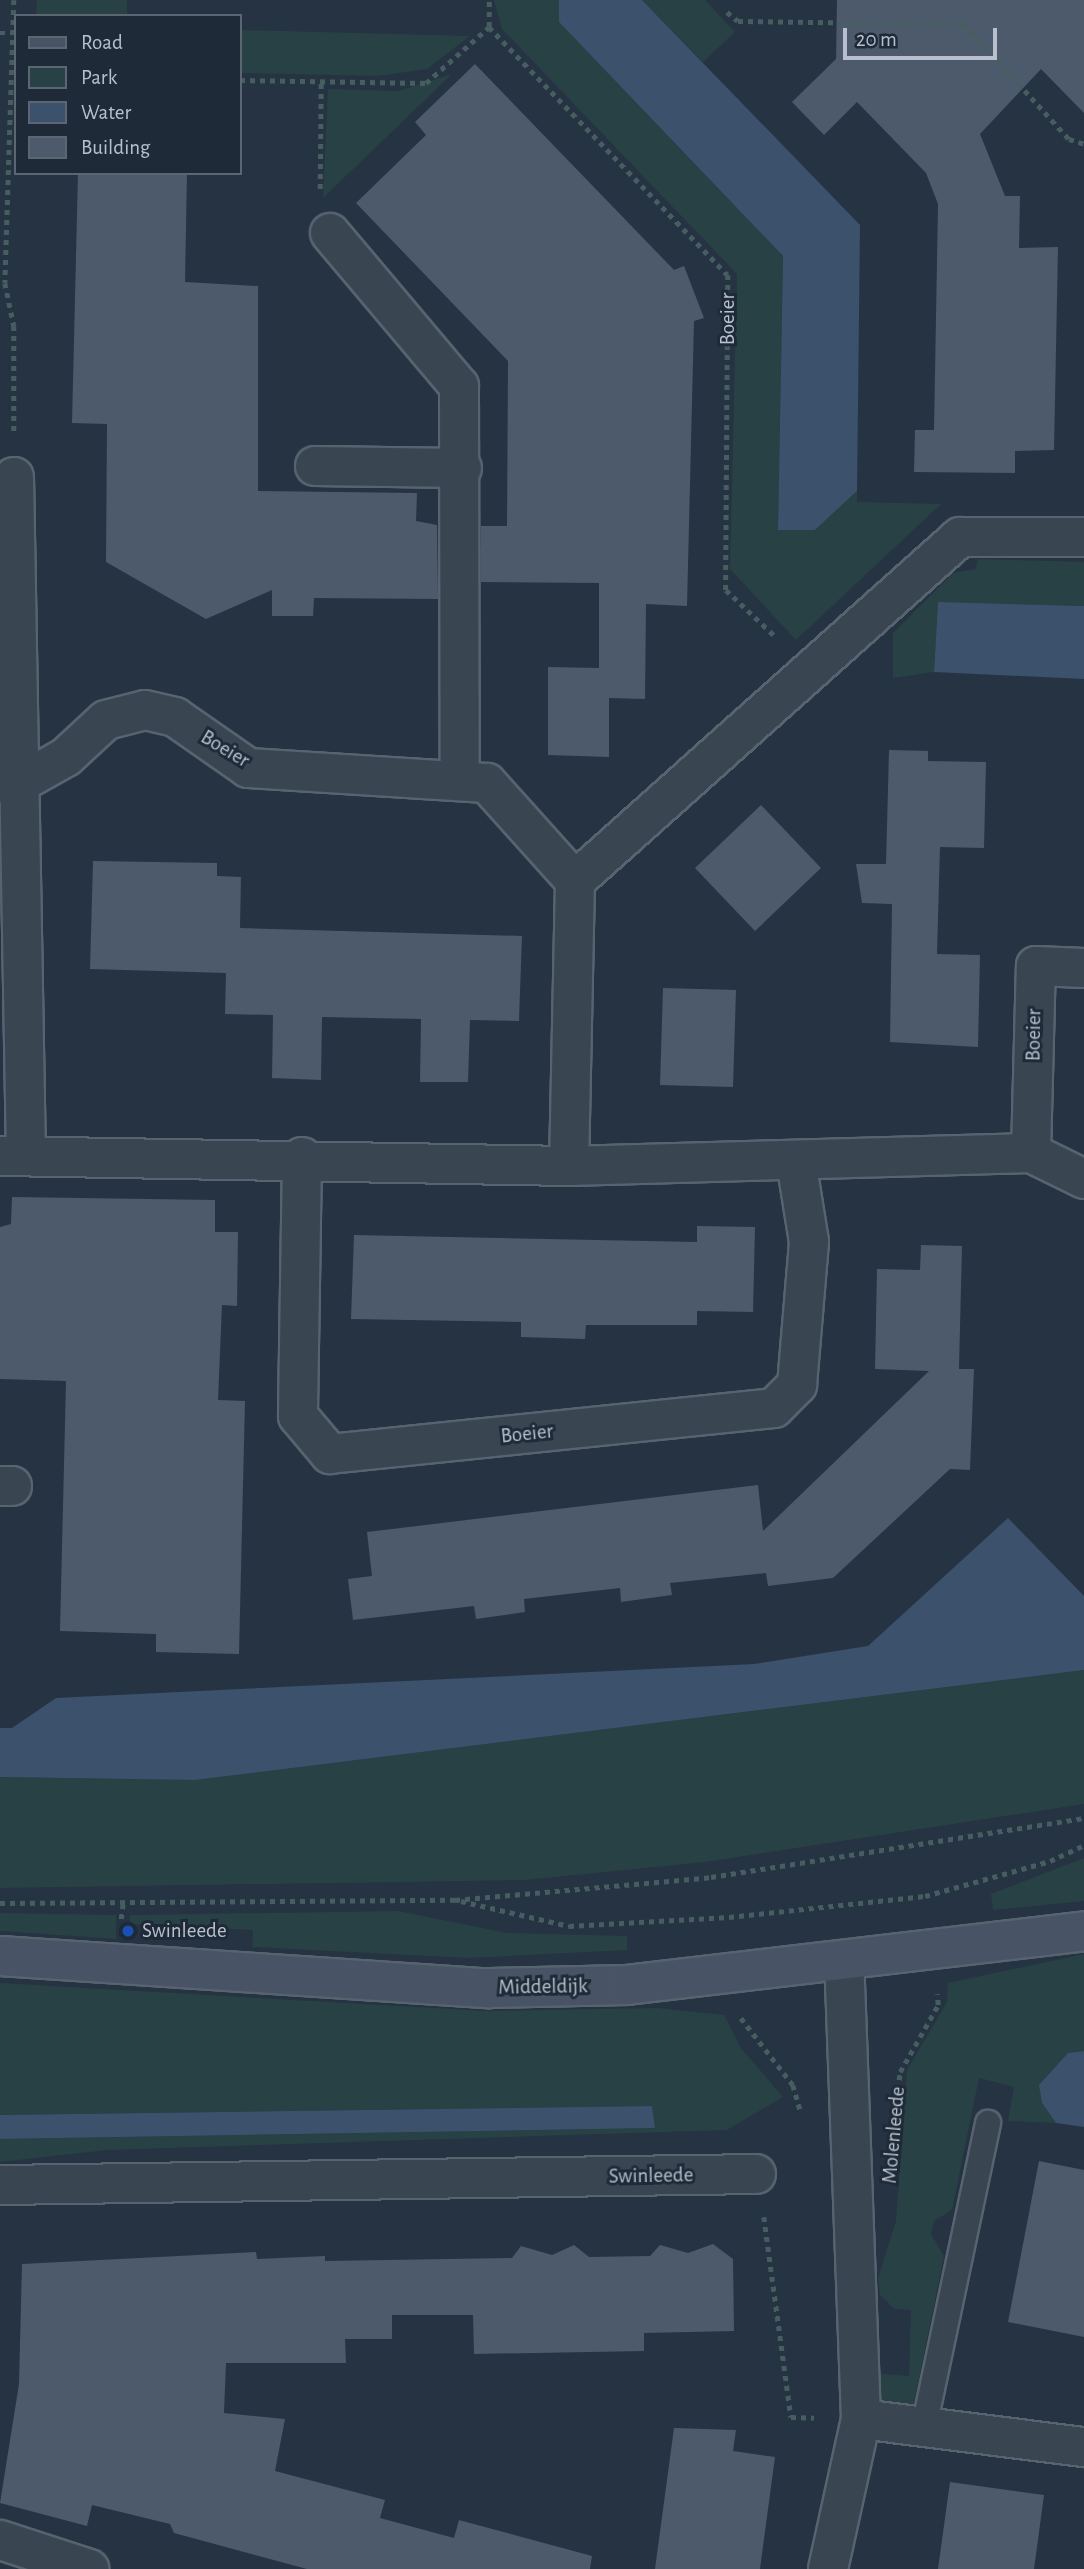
<!DOCTYPE html>
<html>
<head>
<meta charset="utf-8">
<style>
	body { margin:0 }
	#map { position:relative; width:1084px; height:2569px; overflow:hidden; background:#263343; font-family:"Alegreya Sans",sans-serif }
	div>[style] { position:absolute }
	.green>* { inset:0; background:#284144 }
	.water>* { inset:0; background:#3b516c }
	.building>* { inset:0; background:#4c5a6c }
	.path>* { height:4.5px; margin-top:-2.25px; transform-origin:0; background:repeating-linear-gradient(90deg,#465e60 0 5px,transparent 0 10px) }
	.roads { filter:drop-shadow(2px 0 #586370) drop-shadow(-2px 0 #586370) drop-shadow(0 2px #586370) drop-shadow(0 -2px #586370) }
	.lane>* { height:24px; margin:-12px; padding:0 12px; transform-origin:12px; border-radius:12px; background:#3a4552 }
	.street>* { height:38px; margin:-19px; padding:0 19px; transform-origin:19px; border-radius:19px; background:#3a4552 }
	.secondary>* { height:38px; margin:-19px; padding:0 19px; transform-origin:19px; border-radius:19px; background:#485466 }
	.dots>* { width:19px; height:19px; translate:-50% -50%; box-sizing:border-box; border:4px solid #1f2a38; border-radius:50% }
	span { translate:-50% -50%; white-space:nowrap; text-align:center; line-height:1.15; -webkit-text-stroke:6px #1f2a38; paint-order:stroke }
	.street-label { font-size:21px; color:#b7c0cc }
	.poi-label { font-size:21px; color:#b7c0cc }
	.left { translate:0 -50%; text-align:left }
	.legend { position:absolute; left:14px; top:14px; width:228px; height:161px; box-sizing:border-box; background:#1f2a38; border:2px solid #5c6673; margin:0; padding:9px 12px; list-style:none; font-size:21px; color:#b7c0cc }
	.legend li { display:flex; align-items:center; gap:14px; height:35px }
	.legend b { width:35px; border:2px solid #5c6673 }
	.scale { position:absolute; left:843px; top:28px; width:154px; height:32px; box-sizing:border-box; border:4px solid #b7c0cc; border-top:0; padding-left:9px; font-size:21px; line-height:24px; white-space:nowrap; color:#b7c0cc; -webkit-text-stroke:5px #1f2a38; paint-order:stroke }
</style>
</head>
<body>
<div id="map">
	<div class="green">
		<div style="clip-path:polygon(37px 0,127px 0,127px 16px,36px 16px)"></div>
		<div style="clip-path:polygon(494px 0,559px 0,559px 22px,783px 256px,778px 530px,815px 530px,857px 491px,857px 502px,941px 504px,796px 640px,730px 569px,737px 274px,502px 29px)"></div>
		<div style="clip-path:polygon(642px 0,705px 0,735px 32px,703px 62px)"></div>
		<div style="clip-path:polygon(240px 30px,470px 36px,427px 69px,378px 76px,240px 73px)"></div>
		<div style="clip-path:polygon(452px 74px,323px 198px,328px 89px,399px 91px)"></div>
		<div style="clip-path:polygon(978px 559px,1084px 562px,1084px 606px,938px 603px,934px 672px,893px 678px,893px 633px,953px 573px,975px 569px)"></div>
		<div style="clip-path:polygon(1084px 1670px,1084px 1804px,705px 1862px,525px 1880px,0 1888px,0 1777px,195px 1780px)"></div>
		<div style="clip-path:polygon(1084px 1858px,1084px 1901px,993px 1910px,991px 1894px)"></div>
		<div style="clip-path:polygon(398px 1911px,507px 1933px,627px 1936px,627px 1950px,468px 1958px,252px 1947px,253px 1930px,130px 1924px,130px 1915px)"></div>
		<div style="clip-path:polygon(0 1913px,116px 1915px,116px 1939px,0 1931px)"></div>
		<div style="clip-path:polygon(1084px 1954px,1084px 2051px,1068px 2053px,1042px 2103px,1056px 2123px,1008px 2121px,1014px 2087px,979px 2078px,952px 2210px,934px 2221px,931px 2234px,944px 2256px,914px 2403px,904px 2411px,890px 2407px,877px 2395px,874px 2373px,909px 2376px,911px 2310px,895px 2309px,880px 2295px,878px 2278px,896px 2221px,907px 2070px,947px 2002px,948px 1983px)"></div>
		<div style="clip-path:polygon(0 1983px,486px 2011px,658px 2008px,724px 2015px,741px 2048px,783px 2097px,727px 2130px,108px 2150px,0 2162px,0 2139px,655px 2128px,652px 2106px,0 2115px)"></div>
	</div>
	<div class="water">
		<div style="clip-path:polygon(559px 0,642px 0,860px 225px,857px 491px,815px 530px,778px 530px,783px 256px,559px 22px)"></div>
		<div style="clip-path:polygon(938px 602px,1084px 606px,1084px 679px,934px 672px)"></div>
		<div style="clip-path:polygon(1008px 1518px,1084px 1596px,1084px 1670px,195px 1780px,0 1777px,0 1728px,12px 1728px,56px 1698px,754px 1664px,868px 1646px)"></div>
		<div style="clip-path:polygon(1084px 2051px,1084px 2127px,1056px 2123px,1042px 2103px,1039px 2085px,1068px 2053px)"></div>
		<div style="clip-path:polygon(652px 2106px,655px 2128px,0 2139px,0 2115px)"></div>
	</div>
	<div class="building">
		<div style="clip-path:polygon(837px 0,1084px 0,1084px 113px,1041px 69px,980px 134px,1005px 196px,1020px 196px,1019px 248px,1058px 247px,1054px 450px,1015px 451px,1015px 473px,914px 472px,915px 430px,934px 430px,938px 204px,926px 173px,857px 102px,824px 135px,792px 102px,836px 59px)"></div>
		<div style="clip-path:polygon(475px 64px,674px 270px,684px 266px,704px 318px,694px 321px,687px 606px,646px 604px,645px 699px,609px 698px,609px 757px,548px 755px,548px 667px,599px 668px,599px 583px,481px 582px,481px 526px,507px 526px,508px 361px,356px 203px,426px 135px,415px 122px)"></div>
		<div style="clip-path:polygon(78px 173px,187px 173px,185px 282px,258px 286px,258px 491px,417px 493px,416px 521px,437px 525px,438px 599px,314px 598px,313px 616px,272px 616px,272px 590px,206px 619px,106px 562px,107px 424px,72px 423px)"></div>
		<div style="clip-path:polygon(889px 750px,928px 751px,928px 761px,986px 762px,984px 848px,940px 847px,937px 954px,980px 955px,978px 1047px,890px 1042px,892px 904px,862px 903px,856px 864px,886px 864px)"></div>
		<div style="clip-path:polygon(761px 805px,821px 868px,755px 931px,695px 868px)"></div>
		<div style="clip-path:polygon(93px 861px,217px 863px,217px 876px,241px 877px,240px 928px,522px 936px,519px 1021px,470px 1020px,468px 1082px,420px 1082px,421px 1019px,371px 1018px,322px 1017px,321px 1080px,272px 1078px,273px 1015px,225px 1014px,226px 973px,90px 969px)"></div>
		<div style="clip-path:polygon(663px 988px,736px 990px,733px 1087px,660px 1085px)"></div>
		<div style="clip-path:polygon(12px 1197px,215px 1200px,215px 1232px,238px 1232px,237px 1306px,222px 1305px,218px 1400px,245px 1401px,239px 1654px,156px 1652px,156px 1634px,60px 1631px,66px 1381px,0 1379px,0 1227px,11px 1224px)"></div>
		<div style="clip-path:polygon(697px 1226px,755px 1227px,753px 1312px,697px 1311px,697px 1325px,586px 1325px,585px 1339px,521px 1337px,521px 1322px,351px 1319px,354px 1235px,697px 1242px)"></div>
		<div style="clip-path:polygon(921px 1245px,962px 1246px,959px 1369px,974px 1369px,970px 1470px,950px 1469px,833px 1578px,768px 1586px,766px 1573px,670px 1583px,672px 1595px,621px 1602px,620px 1588px,524px 1599px,525px 1612px,476px 1619px,474px 1606px,353px 1620px,348px 1579px,372px 1576px,367px 1532px,758px 1485px,763px 1531px,929px 1371px,875px 1369px,877px 1269px,920px 1270px)"></div>
		<div style="clip-path:polygon(1039px 2161px,1084px 2170px,1084px 2337px,1008px 2322px)"></div>
		<div style="clip-path:polygon(713px 2244px,733px 2259px,734px 2331px,644px 2333px,644px 2351px,474px 2354px,473px 2315px,392px 2315px,392px 2339px,345px 2339px,346px 2363px,226px 2363px,224px 2413px,285px 2419px,275px 2471px,385px 2500px,380px 2518px,454px 2538px,459px 2520px,592px 2556px,590px 2569px,307px 2569px,174px 2533px,170px 2524px,92px 2505px,87px 2526px,0 2503px,19px 2384px,22px 2264px,256px 2252px,257px 2259px,325px 2256px,325px 2261px,512px 2258px,521px 2246px,552px 2255px,574px 2245px,589px 2257px,650px 2256px,660px 2245px,688px 2253px)"></div>
		<div style="clip-path:polygon(674px 2428px,736px 2430px,733px 2451px,775px 2457px,760px 2569px,655px 2569px)"></div>
		<div style="clip-path:polygon(950px 2482px,1044px 2495px,1034px 2569px,938px 2569px)"></div>
	</div>
	<div class="path">
		<div style="left:14px;top:0;width:283px;rotate:91.8deg"></div>
		<div style="left:5px;top:283px;width:44px;rotate:78.2deg"></div>
		<div style="left:14px;top:326px;width:106px;rotate:90deg"></div>
		<div style="left:727px;top:12px;width:14px;rotate:39deg"></div>
		<div style="left:738px;top:21px;width:226px;rotate:0.8deg"></div>
		<div style="left:964px;top:24px;width:156px;rotate:47.6deg"></div>
		<div style="left:1069px;top:139px;width:16px;rotate:18deg"></div>
		<div style="left:489px;top:27px;width:344px;rotate:46.1deg"></div>
		<div style="left:728px;top:275px;width:315px;rotate:90.4deg"></div>
		<div style="left:726px;top:590px;width:70px;rotate:43.3deg"></div>
		<div style="left:0;top:33px;width:13px"></div>
		<div style="left:240px;top:80px;width:186px;rotate:0.9deg"></div>
		<div style="left:426px;top:83px;width:84px;rotate:-41.6deg"></div>
		<div style="left:489px;top:27px;width:27px;rotate:-90deg"></div>
		<div style="left:320px;top:189px;width:107px;rotate:-89.5deg"></div>
		<div style="left:461px;top:1901px;width:111px;rotate:13deg"></div>
		<div style="left:569px;top:1926px;width:160px;rotate:-3.2deg"></div>
		<div style="left:729px;top:1917px;width:197px;rotate:-6.1deg"></div>
		<div style="left:925px;top:1896px;width:130px;rotate:-15.6deg"></div>
		<div style="left:1050px;top:1861px;width:38px;rotate:-25deg"></div>
		<div style="left:0;top:1903px;width:455px;rotate:-0.4deg"></div>
		<div style="left:455px;top:1900px;width:257px;rotate:-5.1deg"></div>
		<div style="left:711px;top:1877px;width:378px;rotate:-9deg"></div>
		<div style="left:121px;top:1919px;width:17px;rotate:-83deg"></div>
		<div style="left:741px;top:2018px;width:85px;rotate:52.2deg"></div>
		<div style="left:793px;top:2085px;width:26px;rotate:74deg"></div>
		<div style="left:898px;top:2090px;width:18px;rotate:-84deg"></div>
		<div style="left:900px;top:2072px;width:77px;rotate:-60.4deg"></div>
		<div style="left:938px;top:2005px;width:11px;rotate:-95deg"></div>
		<div style="left:764px;top:2217px;width:202px;rotate:82.3deg"></div>
		<div style="left:791px;top:2417px;width:23px;rotate:2deg"></div>
	</div>
	<div class="roads">
		<div class="lane">
			<div style="left:924px;top:2427px;width:311px;rotate:-78.1deg"></div>
		</div>
		<div class="street">
			<div style="left:330px;top:233px;width:200px;rotate:49.9deg"></div>
			<div style="left:459px;top:386px;width:392px;rotate:89.9deg"></div>
			<div style="left:315px;top:466px;width:147px;rotate:0.8deg"></div>
			<div style="left:14px;top:477px;width:679px;rotate:88.99deg"></div>
			<div style="left:0;top:783px;width:18px;rotate:3deg"></div>
			<div style="left:18px;top:784px;width:55px;rotate:-29.4deg"></div>
			<div style="left:66px;top:757px;width:54px;rotate:-42.8deg"></div>
			<div style="left:106px;top:720px;width:40px;rotate:-14.4deg"></div>
			<div style="left:145px;top:710px;width:31px;rotate:13deg"></div>
			<div style="left:175px;top:717px;width:89px;rotate:34.9deg"></div>
			<div style="left:248px;top:768px;width:239px;rotate:3.6deg"></div>
			<div style="left:487px;top:783px;width:132px;rotate:48.1deg"></div>
			<div style="left:575px;top:881px;width:285px;rotate:91.2deg"></div>
			<div style="left:569px;top:1166px;width:569px;rotate:-178.99deg"></div>
			<div style="left:575px;top:881px;width:516px;rotate:-41.78deg"></div>
			<div style="left:960px;top:537px;width:124px"></div>
			<div style="left:1031px;top:1153px;width:187px;rotate:-88.5deg"></div>
			<div style="left:1036px;top:966px;width:48px;rotate:2.4deg"></div>
			<div style="left:302px;top:1157px;width:259px;rotate:90.9deg"></div>
			<div style="left:298px;top:1416px;width:50px;rotate:49.9deg"></div>
			<div style="left:330px;top:1454px;width:446px;rotate:-5.9deg"></div>
			<div style="left:774px;top:1408px;width:33px;rotate:-45deg"></div>
			<div style="left:797px;top:1385px;width:144px;rotate:-85.2deg"></div>
			<div style="left:809px;top:1242px;width:82px;rotate:-99.1deg"></div>
			<div style="left:569px;top:1166px;width:462px;rotate:-1.6deg"></div>
			<div style="left:1031px;top:1153px;width:59px;rotate:26.1deg"></div>
			<div style="left:0;top:1486px;width:12px"></div>
			<div style="left:0;top:2185px;width:756px;rotate:-0.83deg"></div>
			<div style="left:861px;top:2419px;width:225px;rotate:7.2deg"></div>
			<div style="left:0;top:2540px;width:94px;rotate:18deg"></div>
			<div style="left:828px;top:2569px;width:154px;rotate:-77.6deg"></div>
			<div style="left:861px;top:2419px;width:456px;rotate:-92.1deg"></div>
		</div>
		<div class="secondary">
			<div style="left:0;top:1956px;width:489px;rotate:3.8deg"></div>
			<div style="left:488px;top:1988px;width:139px;rotate:-1.2deg"></div>
			<div style="left:627px;top:1985px;width:460px;rotate:-6.7deg"></div>
		</div>
	</div>
	<div class="dots">
		<div style="left:128px;top:1931px;background:#1a4fb4"></div>
	</div>
	<div class="street-label">
		<span style="left:728px;top:319px;rotate:-90deg">Boeier</span>
		<span style="left:225px;top:749px;rotate:31deg">Boeier</span>
		<span style="left:1034px;top:1035px;rotate:-89deg">Boeier</span>
		<span style="left:527px;top:1434px;rotate:-6deg">Boeier</span>
		<span style="left:543px;top:1987px;rotate:-1deg">Middeldijk</span>
		<span style="left:894px;top:2135px;rotate:-85deg">Molenleede</span>
		<span style="left:651px;top:2176px;rotate:-1deg">Swinleede</span>
	</div>
	<div class="poi-label">
		<span class="left" style="left:142px;top:1931px">Swinleede</span>
	</div>
	<ul class="legend">
	<li><b style="height:9px;background:#485466"></b>Road</li>
	<li><b style="height:19px;background:#284144"></b>Park</li>
	<li><b style="height:19px;background:#3b516c"></b>Water</li>
	<li><b style="height:19px;background:#4c5a6c"></b>Building</li>
	</ul>
	<div class="scale">20 m</div>
</div>
</body>
</html>
